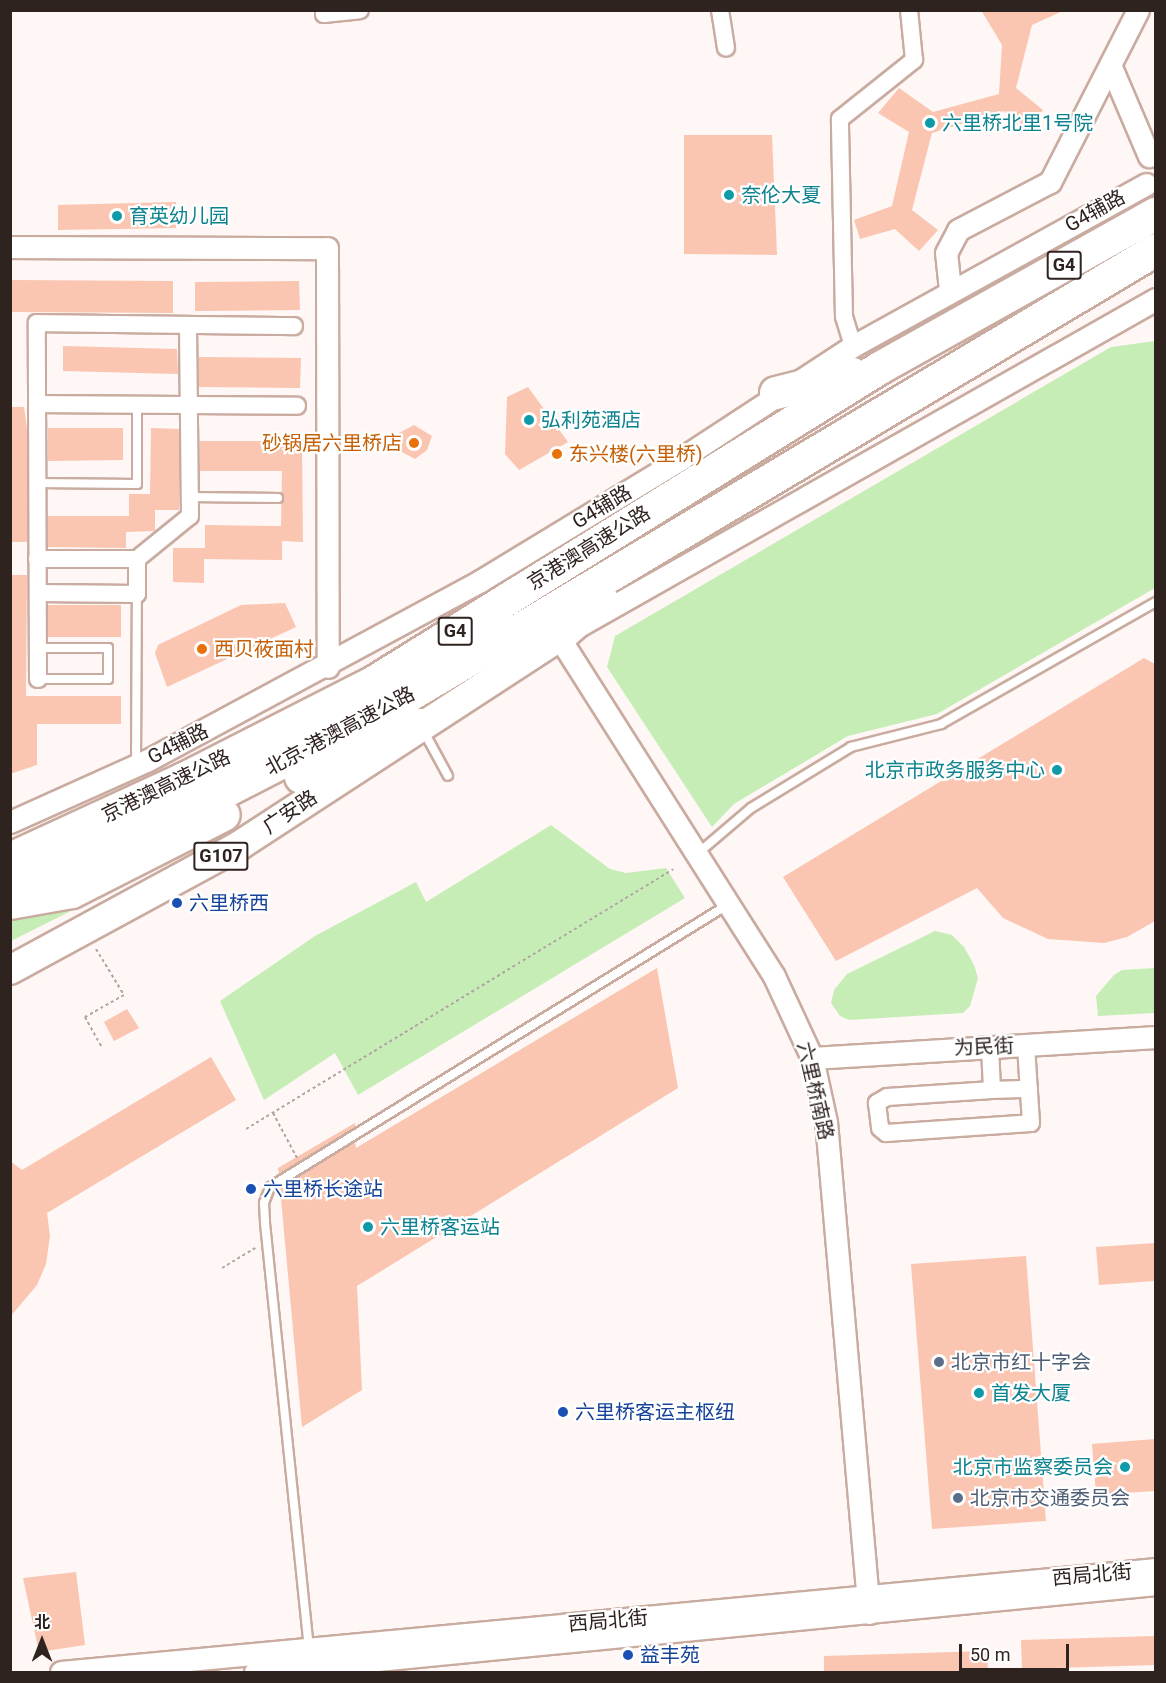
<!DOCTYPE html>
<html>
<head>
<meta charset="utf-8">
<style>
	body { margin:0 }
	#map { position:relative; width:1166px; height:1683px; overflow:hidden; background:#fef7f5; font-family:Roboto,"Noto Sans SC",sans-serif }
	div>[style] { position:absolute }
	.green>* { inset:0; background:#c6edb6 }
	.building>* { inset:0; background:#fac5b1 }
	.path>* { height:2px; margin-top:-1px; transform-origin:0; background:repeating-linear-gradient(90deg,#aea5a2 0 3px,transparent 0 6px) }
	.roads { filter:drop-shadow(2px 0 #c9aba0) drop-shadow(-2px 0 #c9aba0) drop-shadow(0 2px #c9aba0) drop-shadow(0 -2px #c9aba0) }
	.service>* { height:8px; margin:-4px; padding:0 4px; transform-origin:4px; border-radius:4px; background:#fff }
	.minor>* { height:16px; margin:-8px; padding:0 8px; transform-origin:8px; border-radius:8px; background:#fff }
	.tertiary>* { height:21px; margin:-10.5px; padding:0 10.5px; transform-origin:10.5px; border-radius:10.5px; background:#fff }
	.trunk>* { height:28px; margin:-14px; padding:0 14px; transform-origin:14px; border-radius:14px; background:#fff }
	.motorway>* { height:32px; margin:-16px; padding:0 16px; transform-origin:16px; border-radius:16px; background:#fff }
	.dots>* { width:16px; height:16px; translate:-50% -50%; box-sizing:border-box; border:3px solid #fff; border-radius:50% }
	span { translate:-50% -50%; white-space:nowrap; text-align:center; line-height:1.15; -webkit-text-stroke:4.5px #fff; paint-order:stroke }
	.shield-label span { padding:2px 4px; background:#fff; border:2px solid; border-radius:4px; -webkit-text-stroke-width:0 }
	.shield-label { font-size:18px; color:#2f231f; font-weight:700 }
	.culture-label { font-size:20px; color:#0d838f }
	.left { translate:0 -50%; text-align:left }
	.right { translate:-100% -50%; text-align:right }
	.street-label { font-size:20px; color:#2f231f }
	.food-label { font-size:20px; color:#c56008 }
	.transit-label { font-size:20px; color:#164399 }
	.service-label { font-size:20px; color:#4e5e75 }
	.frame { position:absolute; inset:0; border:12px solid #2f231f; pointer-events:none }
	.north { position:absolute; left:12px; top:1611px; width:60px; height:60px; -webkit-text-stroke:4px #fff; paint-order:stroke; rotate:0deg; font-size:16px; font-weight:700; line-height:24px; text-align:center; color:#2f231f }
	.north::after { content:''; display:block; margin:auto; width:21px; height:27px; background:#2f231f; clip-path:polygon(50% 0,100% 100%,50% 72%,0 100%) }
	.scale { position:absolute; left:959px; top:1644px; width:110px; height:27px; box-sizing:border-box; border:3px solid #2f231f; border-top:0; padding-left:8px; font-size:18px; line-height:21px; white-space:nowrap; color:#2f231f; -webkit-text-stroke:4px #fff; paint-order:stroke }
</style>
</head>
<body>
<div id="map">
	<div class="green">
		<div style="clip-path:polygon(1155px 341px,1155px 588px,937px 714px,848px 736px,734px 804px,712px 827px,607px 667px,615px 636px,1111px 347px)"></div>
		<div style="clip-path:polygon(551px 825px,610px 869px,626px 873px,666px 868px,685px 898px,358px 1095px,335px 1053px,264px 1100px,220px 1001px,315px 936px,416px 882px,426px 902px)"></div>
		<div style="clip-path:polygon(83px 893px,91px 901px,11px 941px,11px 910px)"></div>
		<div style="clip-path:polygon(935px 931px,952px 935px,964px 947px,974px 965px,978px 978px,970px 1006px,963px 1013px,849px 1020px,840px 1016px,831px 1003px,834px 990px,847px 974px)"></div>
		<div style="clip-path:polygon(1155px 968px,1155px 1013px,1098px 1016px,1096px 996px,1114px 975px,1122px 970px)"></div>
	</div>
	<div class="building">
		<div style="clip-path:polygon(981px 10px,1065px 10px,1032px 25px,1016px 88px,1043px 110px,1027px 134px,1004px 111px,932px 133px,912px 210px,938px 230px,919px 251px,895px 229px,860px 239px,854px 220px,892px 206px,909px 132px,878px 113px,899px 88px,933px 112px,999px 94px,1002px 45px)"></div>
		<div style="clip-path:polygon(684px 135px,772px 135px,777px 255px,684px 254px)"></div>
		<div style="clip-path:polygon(176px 202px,176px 228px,58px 230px,58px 205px)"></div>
		<div style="clip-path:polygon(10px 280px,173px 281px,173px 313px,10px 312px)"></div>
		<div style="clip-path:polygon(299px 281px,300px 310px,195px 311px,195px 282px)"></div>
		<div style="clip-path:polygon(63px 346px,177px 349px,178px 374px,63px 371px)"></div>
		<div style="clip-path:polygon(199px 357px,301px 358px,300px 388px,199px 387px)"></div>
		<div style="clip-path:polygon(528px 387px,568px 442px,519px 470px,505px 454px,507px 397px)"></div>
		<div style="clip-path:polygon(10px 407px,24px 407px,27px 428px,27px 542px,10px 542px)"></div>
		<div style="clip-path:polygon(414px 425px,432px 436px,427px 450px,415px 459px,400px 451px,399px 433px)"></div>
		<div style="clip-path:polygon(48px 428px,123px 428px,123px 460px,48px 461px)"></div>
		<div style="clip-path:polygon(151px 428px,179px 429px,179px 510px,155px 510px,155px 531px,126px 532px,126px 548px,48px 547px,48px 516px,129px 516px,129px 494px,150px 494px)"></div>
		<div style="clip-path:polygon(200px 441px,302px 441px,303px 542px,282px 541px,282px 560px,204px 559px,204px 583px,173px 582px,173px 548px,205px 548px,205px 525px,281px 526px,282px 471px,200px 471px)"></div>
		<div style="clip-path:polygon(10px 575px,27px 575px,26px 696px,121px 696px,121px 724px,37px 724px,37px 765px,10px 774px)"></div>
		<div style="clip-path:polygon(285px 603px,296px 627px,167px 687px,155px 653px,158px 645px,241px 605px)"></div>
		<div style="clip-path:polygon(48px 605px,121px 605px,121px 637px,48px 637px)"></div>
		<div style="clip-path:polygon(1144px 658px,1155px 664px,1155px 921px,1127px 937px,1104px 943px,1048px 939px,1003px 918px,977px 888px,836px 961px,783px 877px)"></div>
		<div style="clip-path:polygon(657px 968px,678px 1088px,357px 1286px,362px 1390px,302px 1427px,280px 1188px,355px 1142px,356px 1148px)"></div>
		<div style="clip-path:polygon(127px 1009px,139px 1028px,114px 1041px,104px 1022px)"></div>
		<div style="clip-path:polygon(211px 1057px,236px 1100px,47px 1213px,50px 1236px,46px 1264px,37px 1285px,10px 1317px,10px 1161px,22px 1170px)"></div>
		<div style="clip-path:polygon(355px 1123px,355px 1127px,279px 1174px,278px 1168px)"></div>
		<div style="clip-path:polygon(1155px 1243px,1155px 1281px,1099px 1285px,1096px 1247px)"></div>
		<div style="clip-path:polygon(1026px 1256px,1046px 1521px,932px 1529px,911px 1264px)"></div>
		<div style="clip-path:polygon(1155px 1439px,1155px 1491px,1096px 1495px,1092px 1444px)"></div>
		<div style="clip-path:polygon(76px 1572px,85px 1645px,39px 1652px,23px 1578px)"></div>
		<div style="clip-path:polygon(1155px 1636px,1155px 1665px,1022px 1669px,1021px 1640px)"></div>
		<div style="clip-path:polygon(987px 1651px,988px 1672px,824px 1672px,824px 1656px)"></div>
	</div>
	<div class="path">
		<div style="left:96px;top:949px;width:54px;rotate:58.7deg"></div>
		<div style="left:124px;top:995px;width:45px;rotate:150.6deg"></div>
		<div style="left:85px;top:1017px;width:35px;rotate:61deg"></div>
		<div style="left:273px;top:1113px;width:51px;rotate:61.9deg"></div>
		<div style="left:246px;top:1129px;width:500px;rotate:-31.3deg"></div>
		<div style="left:222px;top:1268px;width:39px;rotate:-31deg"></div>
	</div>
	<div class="roads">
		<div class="service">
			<div style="left:37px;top:483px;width:100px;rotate:0.6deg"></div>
			<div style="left:137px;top:484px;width:79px;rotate:-90deg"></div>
			<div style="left:190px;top:497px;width:88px;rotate:0.7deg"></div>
			<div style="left:38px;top:648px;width:70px"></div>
			<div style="left:108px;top:648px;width:31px;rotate:90deg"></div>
			<div style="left:108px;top:679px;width:70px;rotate:180deg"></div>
			<div style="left:423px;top:730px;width:52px;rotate:61.5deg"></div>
			<div style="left:136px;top:764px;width:170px;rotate:-89.7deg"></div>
			<div style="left:697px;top:854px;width:71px;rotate:-40.4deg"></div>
			<div style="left:751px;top:808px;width:117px;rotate:-31.4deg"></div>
			<div style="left:851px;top:747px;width:93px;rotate:-14.3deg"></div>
			<div style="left:941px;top:724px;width:247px;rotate:-29.6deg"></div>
			<div style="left:309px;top:1649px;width:429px;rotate:-95.9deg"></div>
			<div style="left:265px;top:1222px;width:19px;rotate:-93deg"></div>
			<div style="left:264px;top:1203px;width:17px;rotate:-69deg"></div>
			<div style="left:270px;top:1187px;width:539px;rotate:-31.66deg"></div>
		</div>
		<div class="minor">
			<div style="left:324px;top:10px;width:4px;rotate:90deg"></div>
			<div style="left:324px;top:14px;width:36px;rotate:-6deg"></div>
			<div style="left:720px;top:10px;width:38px;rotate:81deg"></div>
			<div style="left:853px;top:346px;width:30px;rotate:-107deg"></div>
			<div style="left:844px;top:317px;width:198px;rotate:-91.2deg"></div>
			<div style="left:840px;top:119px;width:95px;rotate:-38.6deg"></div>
			<div style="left:914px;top:60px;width:50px;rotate:-95.7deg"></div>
			<div style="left:37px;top:404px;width:260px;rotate:0.4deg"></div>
			<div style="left:37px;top:559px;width:100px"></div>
			<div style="left:137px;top:559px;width:35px;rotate:90deg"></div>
			<div style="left:137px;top:594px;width:99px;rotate:-179.4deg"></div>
			<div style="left:137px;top:559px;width:68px;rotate:-39.1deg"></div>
			<div style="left:190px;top:516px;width:191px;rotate:-90.6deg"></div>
			<div style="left:38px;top:679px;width:356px;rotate:-90.2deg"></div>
			<div style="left:37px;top:323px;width:257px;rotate:0.7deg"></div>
			<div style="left:990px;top:1047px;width:43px;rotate:87.3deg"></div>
			<div style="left:992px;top:1090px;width:105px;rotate:176.2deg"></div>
			<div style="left:887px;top:1097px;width:12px;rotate:149deg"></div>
			<div style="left:877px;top:1103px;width:25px;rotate:83deg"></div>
			<div style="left:880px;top:1128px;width:8px;rotate:40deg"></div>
			<div style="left:886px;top:1133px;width:145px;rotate:-3.9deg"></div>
			<div style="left:1031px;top:1123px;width:78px;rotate:-93.7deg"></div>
			<div style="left:992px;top:1090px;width:37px;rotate:-2deg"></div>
		</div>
		<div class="tertiary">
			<div style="left:1111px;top:67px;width:97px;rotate:66.9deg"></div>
			<div style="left:10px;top:247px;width:317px;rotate:0.2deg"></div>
			<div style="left:327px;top:248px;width:419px;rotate:89.9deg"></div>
			<div style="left:950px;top:290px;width:37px;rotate:-96deg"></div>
			<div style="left:946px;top:253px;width:26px;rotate:-62deg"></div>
			<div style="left:958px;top:230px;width:104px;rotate:-27.6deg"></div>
			<div style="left:1050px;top:182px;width:193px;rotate:-62.9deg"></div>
			<div style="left:10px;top:822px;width:151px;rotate:-24.2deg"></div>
			<div style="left:148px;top:760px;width:377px;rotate:-28.3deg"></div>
			<div style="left:480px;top:581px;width:237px;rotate:-31.3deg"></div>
			<div style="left:682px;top:458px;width:204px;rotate:-33.2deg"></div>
			<div style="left:853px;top:346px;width:335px;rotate:-28.9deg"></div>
			<div style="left:812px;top:1058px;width:345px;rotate:-3.5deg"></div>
			<div style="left:869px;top:1613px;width:493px;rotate:-95deg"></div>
			<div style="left:826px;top:1122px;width:66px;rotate:-102.3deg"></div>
			<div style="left:812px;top:1058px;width:90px;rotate:-114.9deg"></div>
			<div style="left:774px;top:976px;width:401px;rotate:-122.4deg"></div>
			<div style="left:559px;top:637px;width:686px;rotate:-29.52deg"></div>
			<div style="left:61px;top:1672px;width:1100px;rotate:-5.37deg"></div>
			<div style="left:255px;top:1672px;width:905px;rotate:-5.58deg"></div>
		</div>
		<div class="trunk">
			<div style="left:10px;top:970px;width:262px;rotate:-28.5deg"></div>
			<div style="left:240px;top:845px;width:381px;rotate:-33.1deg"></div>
		</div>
		<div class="motorway">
			<div style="left:776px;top:393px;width:79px;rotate:-13.9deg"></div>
			<div style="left:559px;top:637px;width:57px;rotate:-41.5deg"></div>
			<div style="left:301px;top:777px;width:130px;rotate:-23.6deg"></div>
			<div style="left:10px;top:859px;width:192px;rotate:-24.7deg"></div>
			<div style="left:184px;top:779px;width:216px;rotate:-27deg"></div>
			<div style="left:376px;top:681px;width:593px;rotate:-31.84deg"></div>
			<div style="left:880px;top:368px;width:316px;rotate:-29.2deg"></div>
			<div style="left:10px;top:889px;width:205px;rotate:-23.9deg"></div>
			<div style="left:197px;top:806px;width:217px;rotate:-27.2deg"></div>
			<div style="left:390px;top:707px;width:892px;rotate:-30.82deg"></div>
			<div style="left:10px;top:903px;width:63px;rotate:-10.1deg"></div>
			<div style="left:72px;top:892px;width:170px;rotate:-26.9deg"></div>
		</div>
	</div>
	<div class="dots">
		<div style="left:930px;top:123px;background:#0f9aa8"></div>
		<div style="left:729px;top:195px;background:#0f9aa8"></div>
		<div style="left:117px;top:216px;background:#0f9aa8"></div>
		<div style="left:529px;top:420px;background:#0f9aa8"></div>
		<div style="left:414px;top:443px;background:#e8710a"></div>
		<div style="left:557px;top:454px;background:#e8710a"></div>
		<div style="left:202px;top:649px;background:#e8710a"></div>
		<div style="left:1057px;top:770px;background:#0f9aa8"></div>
		<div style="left:177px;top:903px;background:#1a4fb4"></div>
		<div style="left:251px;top:1189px;background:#1a4fb4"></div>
		<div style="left:368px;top:1227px;background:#0f9aa8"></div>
		<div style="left:939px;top:1362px;background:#5c6f8a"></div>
		<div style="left:979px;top:1393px;background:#0f9aa8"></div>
		<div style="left:563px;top:1412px;background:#1a4fb4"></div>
		<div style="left:1125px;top:1467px;background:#0f9aa8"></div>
		<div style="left:958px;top:1498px;background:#5c6f8a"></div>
		<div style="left:628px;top:1655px;background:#1a4fb4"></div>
	</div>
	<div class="shield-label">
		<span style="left:1064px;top:265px">G4</span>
		<span style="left:455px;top:631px">G4</span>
		<span style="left:221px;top:856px">G107</span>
	</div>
	<div class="culture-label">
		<span class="left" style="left:942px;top:123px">六里桥北里1号院</span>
		<span class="left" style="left:741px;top:195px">奈伦大夏</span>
		<span class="left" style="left:129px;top:216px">育英幼儿园</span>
		<span class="left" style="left:541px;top:420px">弘利苑酒店</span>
		<span class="right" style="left:1045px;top:770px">北京市政务服务中心</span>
		<span class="left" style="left:380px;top:1227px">六里桥客运站</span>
		<span class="left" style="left:991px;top:1393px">首发大厦</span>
		<span class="right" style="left:1113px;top:1467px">北京市监察委员会</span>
	</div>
	<div class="street-label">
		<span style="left:1095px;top:211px;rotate:-29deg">G4辅路</span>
		<span style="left:602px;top:507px;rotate:-31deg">G4辅路</span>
		<span style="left:589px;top:548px;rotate:-32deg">京港澳高速公路</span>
		<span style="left:340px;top:731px;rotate:-28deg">北京-港澳高速公路</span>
		<span style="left:178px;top:744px;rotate:-27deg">G4辅路</span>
		<span style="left:166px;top:786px;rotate:-26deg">京港澳高速公路</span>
		<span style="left:290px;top:812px;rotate:-34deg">广安路</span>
		<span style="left:984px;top:1047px;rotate:-3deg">为民街</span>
		<span style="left:815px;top:1091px;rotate:77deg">六里桥南路</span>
		<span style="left:1092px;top:1575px;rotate:-5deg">西局北街</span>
		<span style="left:608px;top:1621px;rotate:-5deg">西局北街</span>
	</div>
	<div class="food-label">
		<span class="right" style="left:402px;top:443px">砂锅居六里桥店</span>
		<span class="left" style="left:569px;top:454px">东兴楼(六里桥)</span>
		<span class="left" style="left:214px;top:649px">西贝莜面村</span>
	</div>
	<div class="transit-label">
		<span class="left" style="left:189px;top:903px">六里桥西</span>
		<span class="left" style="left:263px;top:1189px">六里桥长途站</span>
		<span class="left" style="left:575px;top:1412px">六里桥客运主枢纽</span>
		<span class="left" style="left:640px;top:1655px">益丰苑</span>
	</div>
	<div class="service-label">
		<span class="left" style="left:951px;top:1362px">北京市红十字会</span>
		<span class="left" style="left:970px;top:1498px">北京市交通委员会</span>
	</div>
	<div class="frame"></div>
	<div class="north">北</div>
	<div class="scale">50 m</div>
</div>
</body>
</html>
